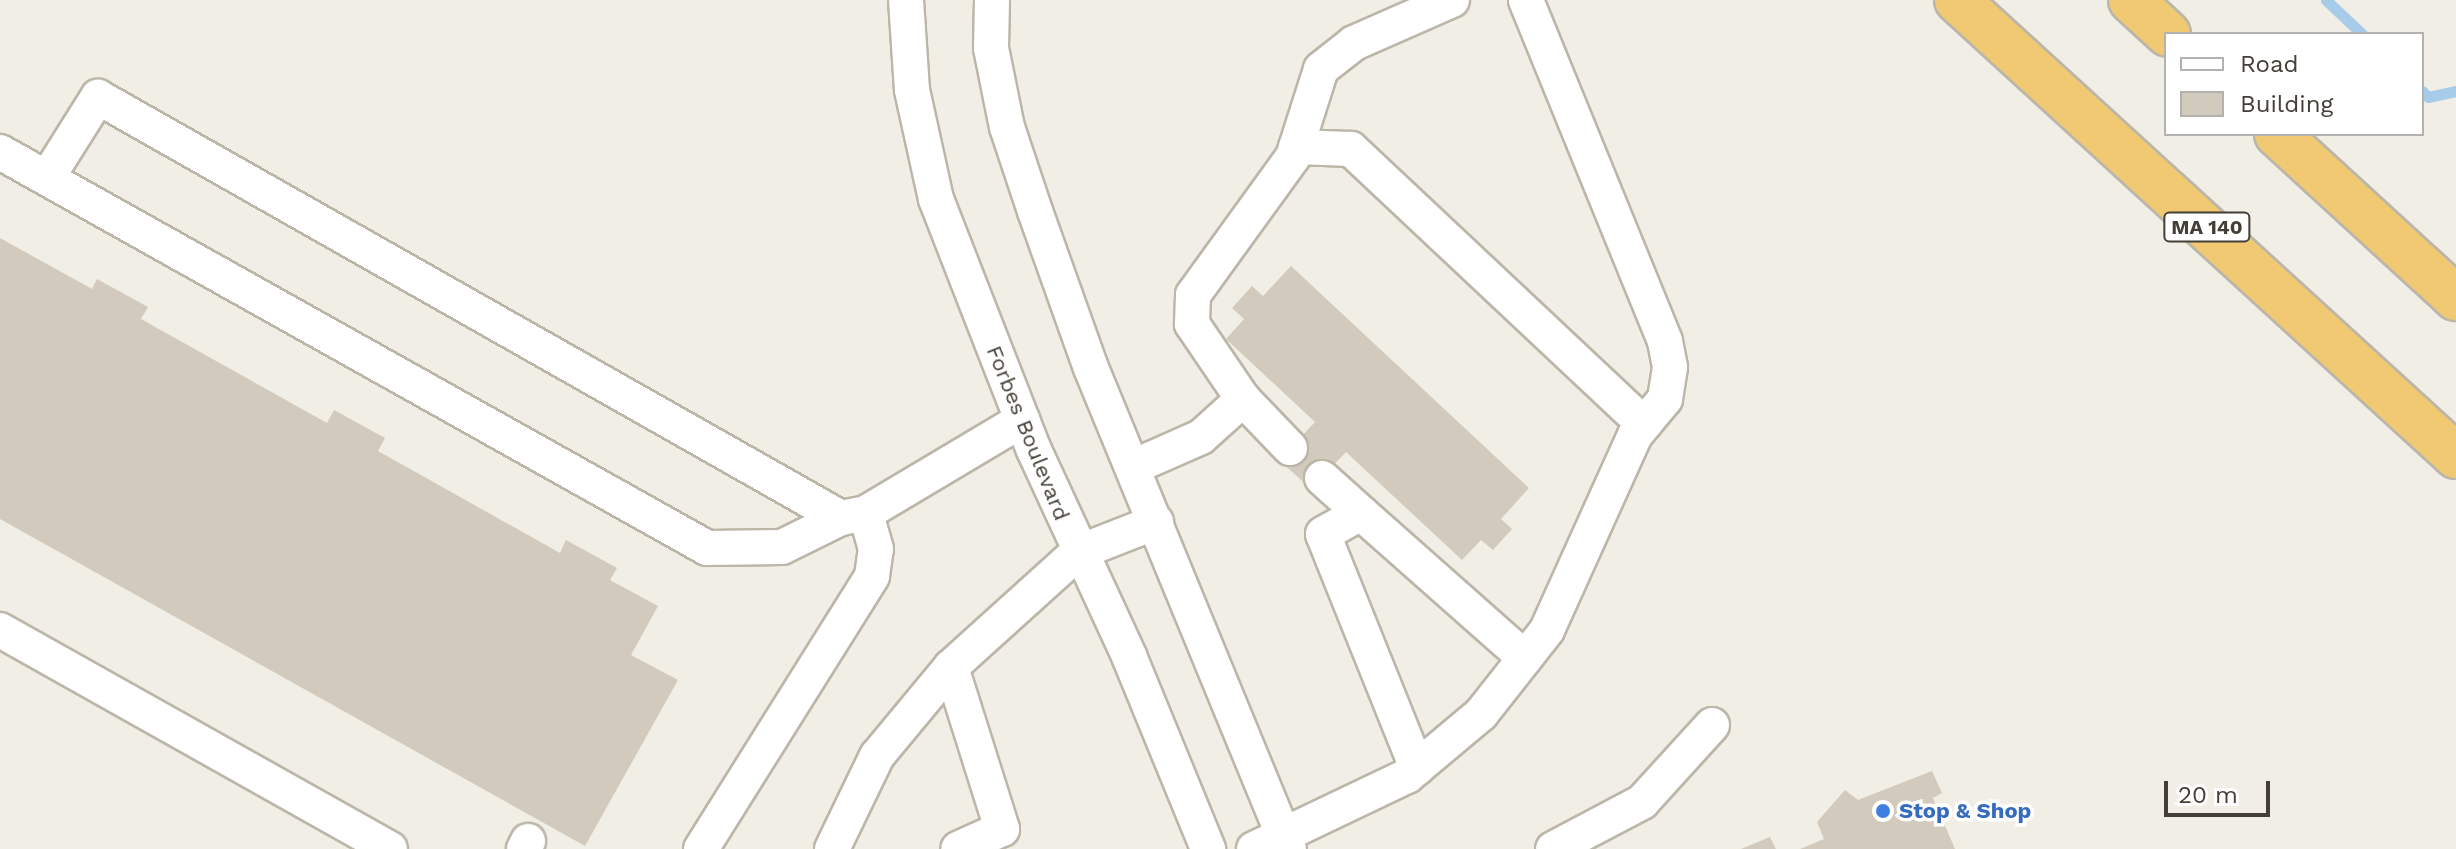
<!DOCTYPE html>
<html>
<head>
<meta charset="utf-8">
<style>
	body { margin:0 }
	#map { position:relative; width:2456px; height:849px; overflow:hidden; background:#f1eee6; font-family:"Work Sans",sans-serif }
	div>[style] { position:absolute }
	.stream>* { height:11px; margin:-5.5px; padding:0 5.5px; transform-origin:5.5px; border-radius:5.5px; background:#a7cce9 }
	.building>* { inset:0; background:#d2cabc }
	.roads { filter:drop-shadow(2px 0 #bcb6a9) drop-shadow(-2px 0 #bcb6a9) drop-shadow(0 2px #bcb6a9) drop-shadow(0 -2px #bcb6a9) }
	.minor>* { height:34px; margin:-17px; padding:0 17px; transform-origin:17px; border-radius:17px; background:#fff }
	.highway>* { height:44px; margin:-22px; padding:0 22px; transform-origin:22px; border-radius:22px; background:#f0c972 }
	.dots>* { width:22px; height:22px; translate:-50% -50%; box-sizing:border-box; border:4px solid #fff; border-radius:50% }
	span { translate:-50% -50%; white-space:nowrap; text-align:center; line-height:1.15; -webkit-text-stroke:7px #fff; paint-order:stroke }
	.shield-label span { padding:2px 6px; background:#fff; border:2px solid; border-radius:6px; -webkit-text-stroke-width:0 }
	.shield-label { font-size:20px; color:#433e36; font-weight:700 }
	.street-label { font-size:22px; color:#433e36 }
	.shop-label { font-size:22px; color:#366cbe; font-weight:700 }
	.left { translate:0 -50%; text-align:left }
	.legend { position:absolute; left:2164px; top:32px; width:260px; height:104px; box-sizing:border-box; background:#fff; border:2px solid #b4b2af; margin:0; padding:10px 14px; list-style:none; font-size:24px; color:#433e36 }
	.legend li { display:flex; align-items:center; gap:16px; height:40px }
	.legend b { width:40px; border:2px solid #b4b2af }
	.scale { position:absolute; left:2164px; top:781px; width:106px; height:36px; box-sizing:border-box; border:4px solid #433e36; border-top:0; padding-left:10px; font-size:24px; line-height:28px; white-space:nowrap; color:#433e36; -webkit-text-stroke:6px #fff; paint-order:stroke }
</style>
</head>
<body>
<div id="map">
	<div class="stream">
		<div style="left:2326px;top:0;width:50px;rotate:43.4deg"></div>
		<div style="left:2422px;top:91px;width:8px;rotate:45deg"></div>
		<div style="left:2428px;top:97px;width:29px;rotate:-12deg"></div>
	</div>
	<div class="building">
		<div style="clip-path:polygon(0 238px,92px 289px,97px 279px,148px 307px,141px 319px,327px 423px,334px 410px,385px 438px,378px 451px,560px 553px,566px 540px,617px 568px,610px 580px,658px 606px,631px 655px,678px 680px,585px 846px,0 519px)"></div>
		<div style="clip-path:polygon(1291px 266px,1529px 488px,1501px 519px,1512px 529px,1493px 550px,1481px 540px,1462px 560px,1346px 452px,1311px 489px,1279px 460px,1315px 422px,1226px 339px,1244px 319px,1232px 308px,1252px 286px,1263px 296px)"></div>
		<div style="clip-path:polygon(1932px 771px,1942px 793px,1933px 798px,1955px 849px,1800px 849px,1824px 839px,1817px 822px,1845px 790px,1858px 800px)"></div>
		<div style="clip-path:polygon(1770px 837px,1776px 849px,1741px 849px)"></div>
	</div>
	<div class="roads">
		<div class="minor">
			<div style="left:906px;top:0;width:90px;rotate:86.2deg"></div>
			<div style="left:912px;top:90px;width:112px;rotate:77.6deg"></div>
			<div style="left:936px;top:199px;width:269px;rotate:68.7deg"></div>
			<div style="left:1034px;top:450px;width:227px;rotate:65.2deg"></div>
			<div style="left:1129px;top:656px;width:209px;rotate:67.7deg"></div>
			<div style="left:992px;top:0;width:48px;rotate:91.2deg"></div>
			<div style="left:991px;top:48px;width:81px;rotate:78.6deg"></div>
			<div style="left:1007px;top:127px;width:89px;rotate:71.6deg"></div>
			<div style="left:1035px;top:211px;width:167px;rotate:70.4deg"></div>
			<div style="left:1091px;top:368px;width:520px;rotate:67.63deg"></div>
			<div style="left:1296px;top:147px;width:55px;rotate:2.1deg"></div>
			<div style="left:1351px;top:149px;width:402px;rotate:43.2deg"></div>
			<div style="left:0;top:152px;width:810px;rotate:29.25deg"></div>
			<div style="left:707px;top:548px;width:75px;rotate:-0.8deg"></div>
			<div style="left:782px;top:547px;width:66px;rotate:-26.2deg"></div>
			<div style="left:841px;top:518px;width:25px;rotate:-11deg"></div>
			<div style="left:866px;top:513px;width:182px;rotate:-30.8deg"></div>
			<div style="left:47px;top:178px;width:96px;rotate:-57.8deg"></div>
			<div style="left:98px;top:97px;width:854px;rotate:29.54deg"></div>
			<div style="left:1243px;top:399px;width:68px;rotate:46.2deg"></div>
			<div style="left:1133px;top:467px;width:74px;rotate:-23.8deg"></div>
			<div style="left:1201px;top:437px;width:57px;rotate:-42.1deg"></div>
			<div style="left:1243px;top:399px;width:91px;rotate:-124.2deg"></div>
			<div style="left:1192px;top:324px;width:29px;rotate:-88deg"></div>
			<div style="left:1193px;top:295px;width:170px;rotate:-54.1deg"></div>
			<div style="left:1293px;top:157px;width:92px;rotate:-72.3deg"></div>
			<div style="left:1321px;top:69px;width:42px;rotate:-38.2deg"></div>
			<div style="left:1354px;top:43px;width:107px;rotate:-23.7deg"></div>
			<div style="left:1322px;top:478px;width:52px;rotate:41.9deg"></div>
			<div style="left:0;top:630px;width:447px;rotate:29.3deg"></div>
			<div style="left:951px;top:667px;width:170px;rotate:72.5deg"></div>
			<div style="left:1002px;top:829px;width:48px;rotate:155.6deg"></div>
			<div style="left:1417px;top:768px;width:252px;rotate:-111.9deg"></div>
			<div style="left:1323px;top:534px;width:43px;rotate:-28.9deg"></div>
			<div style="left:1361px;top:513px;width:219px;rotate:41.5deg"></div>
			<div style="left:524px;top:849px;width:9px;rotate:-63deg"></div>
			<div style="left:701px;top:849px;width:322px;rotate:-57.9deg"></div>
			<div style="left:872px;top:576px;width:27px;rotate:-82deg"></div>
			<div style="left:876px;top:549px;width:37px;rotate:-106deg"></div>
			<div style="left:832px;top:849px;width:103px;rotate:-64.2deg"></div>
			<div style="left:877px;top:756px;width:116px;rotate:-50.3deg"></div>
			<div style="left:951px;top:667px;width:170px;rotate:-42.1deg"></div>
			<div style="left:1077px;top:553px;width:85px;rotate:-21.4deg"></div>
			<div style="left:1254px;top:849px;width:170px;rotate:-25.5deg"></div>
			<div style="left:1407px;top:776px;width:97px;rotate:-40deg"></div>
			<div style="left:1481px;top:714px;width:107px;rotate:-51.8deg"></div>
			<div style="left:1547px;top:630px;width:214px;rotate:-65.7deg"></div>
			<div style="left:1635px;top:435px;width:47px;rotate:-50.2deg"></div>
			<div style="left:1665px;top:399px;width:32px;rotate:-81deg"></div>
			<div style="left:1670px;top:367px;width:26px;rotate:-101deg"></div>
			<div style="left:1665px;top:341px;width:368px;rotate:-112.2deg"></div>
			<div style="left:1553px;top:849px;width:101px;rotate:-27.8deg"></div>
			<div style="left:1642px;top:802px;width:104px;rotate:-47.7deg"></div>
		</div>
		<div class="highway">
			<div style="left:1957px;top:0;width:676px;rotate:42.42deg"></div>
			<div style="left:2131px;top:0;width:50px;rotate:42.6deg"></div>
			<div style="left:2277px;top:134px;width:243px;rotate:42.5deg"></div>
		</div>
	</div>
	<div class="dots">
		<div style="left:1883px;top:811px;background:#3f7fe0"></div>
	</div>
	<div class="shield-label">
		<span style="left:2207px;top:227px">MA 140</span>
	</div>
	<div class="street-label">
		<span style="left:1028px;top:433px;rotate:68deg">Forbes Boulevard</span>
	</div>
	<div class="shop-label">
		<span class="left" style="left:1899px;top:811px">Stop &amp; Shop</span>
	</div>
	<ul class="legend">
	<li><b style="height:10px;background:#fff"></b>Road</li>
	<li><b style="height:22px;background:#d2cabc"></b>Building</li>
	</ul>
	<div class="scale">20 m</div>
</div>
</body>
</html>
